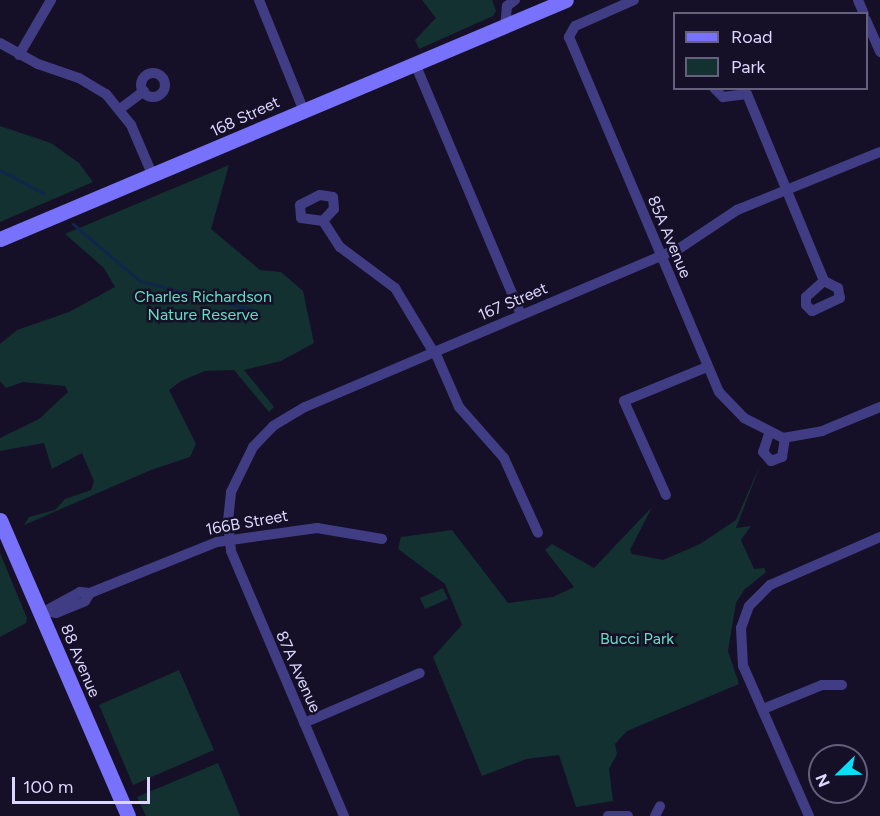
<!DOCTYPE html>
<html>
<head>
<meta charset="utf-8">
<style>
	body { margin:0 }
	#map { position:relative; width:880px; height:816px; overflow:hidden; background:#151027; font-family:Figtree,sans-serif }
	div>[style] { position:absolute }
	.green>* { inset:0; background:#133130 }
	.stream>* { height:3px; margin:-1.5px; padding:0 1.5px; transform-origin:1.5px; border-radius:1.5px; background:#10264b }
	.minor>* { height:10px; margin:-5px; padding:0 5px; transform-origin:5px; border-radius:5px; background:#413d84 }
	.minor>.ring { margin:-5px; padding:0; box-sizing:content-box; background:none; border:10px solid #413d84; border-radius:50% }
	.secondary>* { height:15px; margin:-7.5px; padding:0 7.5px; transform-origin:7.5px; border-radius:7.5px; background:#7771fb }
	span { translate:-50% -50%; white-space:nowrap; text-align:center; line-height:1.15; -webkit-text-stroke:5px #151027; paint-order:stroke }
	.street-label { font-size:16px; color:#dcd7fe }
	.park-label { font-size:16px; color:#65ddc0 }
	.legend { position:absolute; left:673px; top:12px; width:195px; height:78px; box-sizing:border-box; background:#151027; border:2px solid #65607d; margin:0; padding:8px 10px; list-style:none; font-size:18px; color:#dcd7fe }
	.legend li { display:flex; align-items:center; gap:12px; height:30px }
	.legend b { width:30px; border:2px solid #65607d }
	.north { position:absolute; left:808px; top:744px; width:60px; height:60px; box-sizing:border-box; background:#151027; border:2px solid #65607d; border-radius:50%; rotate:247deg; font-size:16px; font-weight:700; line-height:24px; text-align:center; color:#dcd7fe }
	.north::after { content:''; display:block; margin:auto; width:21px; height:27px; background:#09ddf8; clip-path:polygon(50% 0,100% 100%,50% 72%,0 100%) }
	.scale { position:absolute; left:12px; top:777px; width:138px; height:27px; box-sizing:border-box; border:3px solid #dcd7fe; border-top:0; padding-left:8px; font-size:18px; line-height:21px; white-space:nowrap; color:#dcd7fe; -webkit-text-stroke:4px #151027; paint-order:stroke }
</style>
</head>
<body>
<div id="map">
	<div class="green">
		<div style="clip-path:polygon(422px 0,492px 0,496px 11px,493px 16px,419px 49px,415px 40px,436px 18px)"></div>
		<div style="clip-path:polygon(0 126px,51px 143px,79px 163px,93px 182px,0 222px)"></div>
		<div style="clip-path:polygon(229px 165px,211px 229px,260px 270px,281px 272px,303px 291px,314px 343px,281px 361px,244px 370px,274px 407px,269px 412px,234px 370px,205px 371px,181px 381px,169px 390px,196px 444px,190px 457px,151px 470px,24px 525px,29px 517px,55px 510px,65px 499px,91px 490px,94px 481px,82px 453px,52px 469px,44px 443px,0 451px,0 438px,39px 419px,68px 392px,65px 386px,23px 382px,6px 388px,0 381px,0 344px,17px 330px,69px 312px,115px 287px,104px 268px,65px 234px)"></div>
		<div style="clip-path:polygon(761px 463px,736px 528px,751px 526px,741px 540px,754px 569px,764px 568px,766px 572px,744px 590px,736px 603px,728px 651px,739px 684px,627px 731px,615px 744px,617px 754px,609px 769px,613px 801px,576px 807px,559px 755px,526px 759px,482px 776px,433px 657px,462px 625px,445px 584px,398px 549px,401px 537px,452px 530px,508px 603px,553px 597px,574px 587px,545px 550px,552px 544px,594px 568px,652px 507px,630px 550px,632px 554px,663px 560px,700px 544px,736px 520px)"></div>
		<div style="clip-path:polygon(0 553px,27px 618px,26px 623px,0 637px)"></div>
		<div style="clip-path:polygon(443px 588px,448px 599px,425px 609px,420px 598px)"></div>
		<div style="clip-path:polygon(179px 670px,214px 750px,133px 785px,99px 705px)"></div>
		<div style="clip-path:polygon(218px 763px,240px 816px,146px 816px,137px 797px)"></div>
	</div>
	<div class="stream">
		<div style="left:0;top:170px;width:49px;rotate:28.1deg"></div>
		<div style="left:73px;top:224px;width:88px;rotate:40.4deg"></div>
		<div style="left:140px;top:281px;width:119px;rotate:14.2deg"></div>
	</div>
	<div class="minor">
		<div style="left:259px;top:0;width:118px;rotate:68deg"></div>
		<div style="left:634px;top:0;width:64px;rotate:156.2deg"></div>
		<div style="left:575px;top:26px;width:13px;rotate:119deg"></div>
		<div style="left:569px;top:37px;width:385px;rotate:67.1deg"></div>
		<div style="left:719px;top:392px;width:36px;rotate:46deg"></div>
		<div style="left:744px;top:418px;width:44px;rotate:27.1deg"></div>
		<div style="left:783px;top:438px;width:40px;rotate:-10deg"></div>
		<div style="left:822px;top:431px;width:63px;rotate:-22.5deg"></div>
		<div style="left:858px;top:0;width:15px;rotate:67deg"></div>
		<div style="left:866px;top:20px;width:35px;rotate:66deg"></div>
		<div style="left:505px;top:28px;width:22px;rotate:-85deg"></div>
		<div style="left:507px;top:6px;width:10px;rotate:-37deg"></div>
		<div style="left:0;top:43px;width:43px;rotate:28.9deg"></div>
		<div style="left:38px;top:64px;width:43px;rotate:18.9deg"></div>
		<div style="left:79px;top:78px;width:31px;rotate:31deg"></div>
		<div style="left:106px;top:94px;width:40px;rotate:51deg"></div>
		<div style="left:131px;top:125px;width:56px;rotate:66.7deg"></div>
		<div style="left:19px;top:55px;width:64px;rotate:-59.8deg"></div>
		<div style="left:416px;top:66px;width:270px;rotate:67.1deg"></div>
		<div class="ring" style="left:141px;top:73px;width:14px;height:14px"></div>
		<div style="left:714px;top:88px;width:13px;rotate:45deg"></div>
		<div style="left:723px;top:97px;width:24px;rotate:-7deg"></div>
		<div style="left:747px;top:94px;width:202px;rotate:67.6deg"></div>
		<div style="left:120px;top:109px;width:30px;rotate:-37deg"></div>
		<div style="left:320px;top:195px;width:13px;rotate:9deg"></div>
		<div style="left:333px;top:197px;width:12px;rotate:85deg"></div>
		<div style="left:334px;top:209px;width:16px;rotate:133deg"></div>
		<div style="left:323px;top:221px;width:22px;rotate:-172deg"></div>
		<div style="left:301px;top:218px;width:13px;rotate:-94deg"></div>
		<div style="left:300px;top:205px;width:22px;rotate:-27deg"></div>
		<div style="left:323px;top:221px;width:31px;rotate:57deg"></div>
		<div style="left:340px;top:247px;width:69px;rotate:36.7deg"></div>
		<div style="left:395px;top:288px;width:76px;rotate:59deg"></div>
		<div style="left:824px;top:281px;width:16px;rotate:27deg"></div>
		<div style="left:838px;top:288px;width:10px;rotate:79deg"></div>
		<div style="left:840px;top:298px;width:31px;rotate:155deg"></div>
		<div style="left:812px;top:311px;width:8px;rotate:-135deg"></div>
		<div style="left:806px;top:305px;width:8px;rotate:-90deg"></div>
		<div style="left:806px;top:297px;width:24px;rotate:-42deg"></div>
		<div style="left:435px;top:352px;width:60px;rotate:66.4deg"></div>
		<div style="left:459px;top:407px;width:68px;rotate:48.6deg"></div>
		<div style="left:504px;top:458px;width:82px;rotate:65.6deg"></div>
		<div style="left:769px;top:434px;width:19px;rotate:108deg"></div>
		<div style="left:763px;top:452px;width:12px;rotate:48deg"></div>
		<div style="left:771px;top:461px;width:12px;rotate:-20deg"></div>
		<div style="left:782px;top:457px;width:18px;rotate:-81deg"></div>
		<div style="left:666px;top:495px;width:103px;rotate:-114.1deg"></div>
		<div style="left:624px;top:401px;width:90px;rotate:-22.3deg"></div>
		<div style="left:47px;top:611px;width:9px;rotate:13deg"></div>
		<div style="left:56px;top:613px;width:31px;rotate:-22deg"></div>
		<div style="left:85px;top:601px;width:9px;rotate:-58deg"></div>
		<div style="left:40px;top:614px;width:46px;rotate:-28.8deg"></div>
		<div style="left:80px;top:592px;width:10px;rotate:6deg"></div>
		<div style="left:90px;top:593px;width:137px;rotate:-21.9deg"></div>
		<div style="left:217px;top:542px;width:101px;rotate:-8deg"></div>
		<div style="left:317px;top:528px;width:66px;rotate:9.6deg"></div>
		<div style="left:763px;top:709px;width:64px;rotate:-22.1deg"></div>
		<div style="left:822px;top:685px;width:20px"></div>
		<div style="left:304px;top:723px;width:126px;rotate:-23.3deg"></div>
		<div style="left:344px;top:816px;width:288px;rotate:-113.1deg"></div>
		<div style="left:231px;top:551px;width:30px;rotate:-96deg"></div>
		<div style="left:228px;top:521px;width:29px;rotate:-84deg"></div>
		<div style="left:231px;top:492px;width:50px;rotate:-63.9deg"></div>
		<div style="left:253px;top:447px;width:29px;rotate:-46deg"></div>
		<div style="left:273px;top:426px;width:37px;rotate:-31deg"></div>
		<div style="left:305px;top:407px;width:407px;rotate:-23deg"></div>
		<div style="left:680px;top:248px;width:69px;rotate:-33.7deg"></div>
		<div style="left:737px;top:210px;width:154px;rotate:-22.1deg"></div>
		<div style="left:608px;top:816px;width:20px"></div>
		<div style="left:655px;top:816px;width:11px;rotate:-63deg"></div>
		<div style="left:809px;top:816px;width:164px;rotate:-113.7deg"></div>
		<div style="left:743px;top:666px;width:38px;rotate:-93deg"></div>
		<div style="left:741px;top:628px;width:23px;rotate:-70deg"></div>
		<div style="left:749px;top:606px;width:30px;rotate:-45deg"></div>
		<div style="left:770px;top:585px;width:120px;rotate:-23.6deg"></div>
	</div>
	<div class="secondary">
		<div style="left:0;top:239px;width:614px;rotate:-22.89deg"></div>
		<div style="left:0;top:520px;width:322px;rotate:66.6deg"></div>
	</div>
	<div class="street-label">
		<span style="left:245px;top:117px;rotate:-25deg">168 Street</span>
		<span style="left:669px;top:237px;rotate:67deg">85A Avenue</span>
		<span style="left:513px;top:302px;rotate:-23deg">167 Street</span>
		<span style="left:247px;top:523px;rotate:-10deg">166B Street</span>
		<span style="left:80px;top:661px;rotate:67deg">88 Avenue</span>
		<span style="left:298px;top:672px;rotate:66deg">87A Avenue</span>
	</div>
	<div class="park-label">
		<span style="left:203px;top:306px">Charles Richardson<br>Nature Reserve</span>
		<span style="left:637px;top:639px">Bucci Park</span>
	</div>
	<ul class="legend">
	<li><b style="height:8px;background:#7771fb"></b>Road</li>
	<li><b style="height:16px;background:#133130"></b>Park</li>
	</ul>
	<div class="north">N</div>
	<div class="scale">100 m</div>
</div>
</body>
</html>
